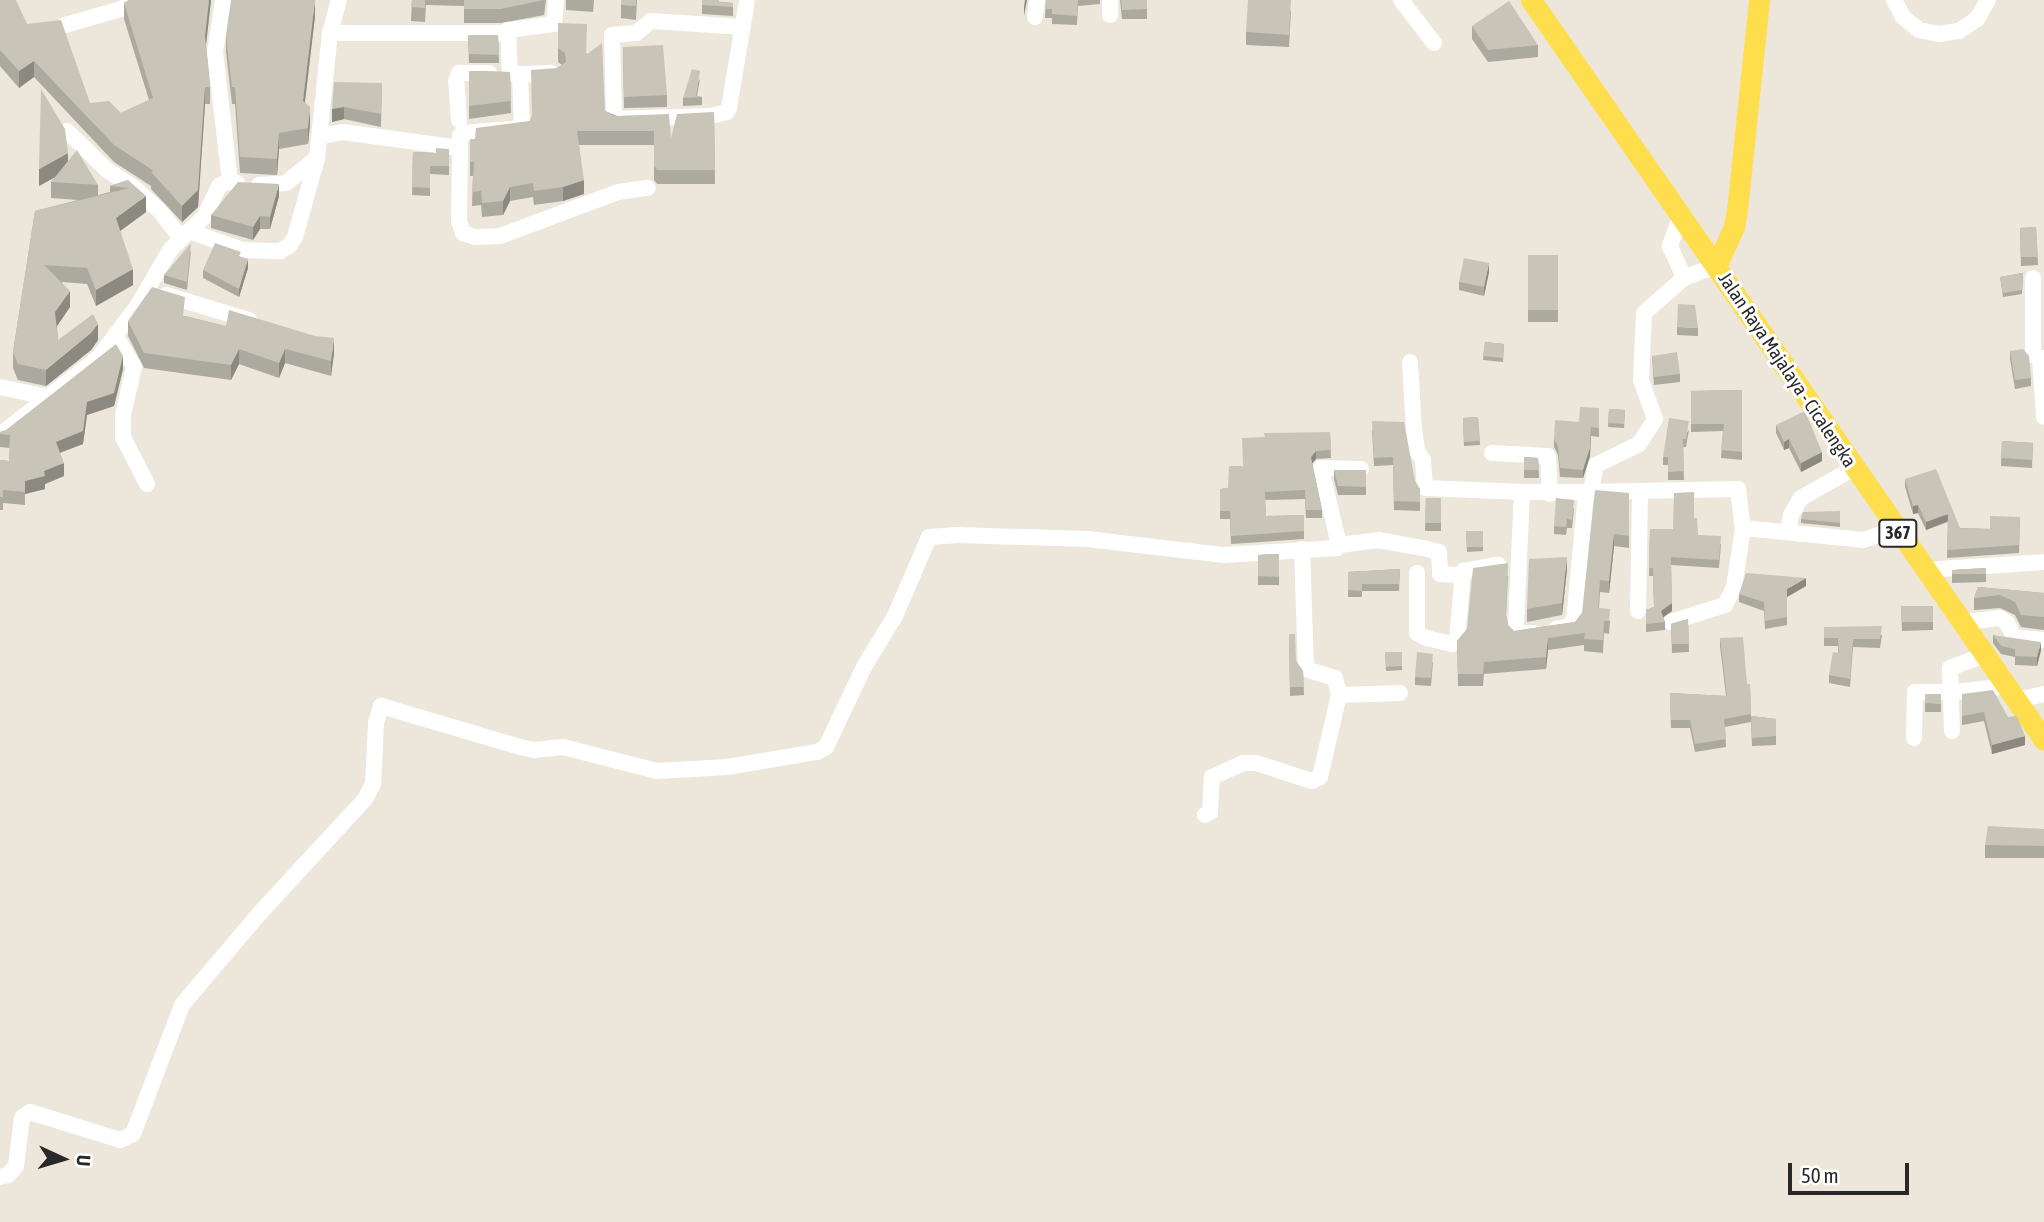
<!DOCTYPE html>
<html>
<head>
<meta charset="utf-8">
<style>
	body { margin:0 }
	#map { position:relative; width:2044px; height:1222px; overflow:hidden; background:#ede6da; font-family:"Asap Condensed",sans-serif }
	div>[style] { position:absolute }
	.minor>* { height:16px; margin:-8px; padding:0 8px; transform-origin:8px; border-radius:8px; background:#fff }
	.major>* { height:21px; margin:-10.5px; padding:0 10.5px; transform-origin:10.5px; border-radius:10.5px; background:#ffde4d }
	.wall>* { inset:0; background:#aca99e }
	.shaded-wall>* { inset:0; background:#8c8981 }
	.building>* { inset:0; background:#c8c4b8 }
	span { translate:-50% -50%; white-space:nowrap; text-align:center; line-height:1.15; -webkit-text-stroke:6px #fff; paint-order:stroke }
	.shield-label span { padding:2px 5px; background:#fff; border:2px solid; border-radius:5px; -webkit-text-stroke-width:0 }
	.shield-label { font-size:18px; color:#292929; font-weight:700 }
	.street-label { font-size:19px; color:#292929 }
	.north { position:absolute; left:28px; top:1124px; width:70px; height:70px; -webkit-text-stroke:5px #fff; paint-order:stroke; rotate:94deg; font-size:19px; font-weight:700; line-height:28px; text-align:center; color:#292929 }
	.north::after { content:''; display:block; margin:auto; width:24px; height:32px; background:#292929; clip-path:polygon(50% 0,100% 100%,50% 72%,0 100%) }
	.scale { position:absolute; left:1788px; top:1163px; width:121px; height:32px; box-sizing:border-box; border:4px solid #292929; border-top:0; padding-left:9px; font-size:21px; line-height:24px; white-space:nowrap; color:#292929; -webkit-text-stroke:5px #fff; paint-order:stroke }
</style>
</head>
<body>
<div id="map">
	<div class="minor">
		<div style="left:1401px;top:0;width:54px;rotate:52.5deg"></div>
		<div style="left:1894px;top:0;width:19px;rotate:62deg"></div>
		<div style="left:1903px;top:17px;width:21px;rotate:39deg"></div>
		<div style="left:1919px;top:30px;width:20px;rotate:11deg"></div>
		<div style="left:1939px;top:34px;width:20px;rotate:-9deg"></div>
		<div style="left:1959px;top:31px;width:22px;rotate:-34deg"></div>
		<div style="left:1977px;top:19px;width:22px;rotate:-60deg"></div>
		<div style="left:1110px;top:15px;width:15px;rotate:-90deg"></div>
		<div style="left:1035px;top:17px;width:17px;rotate:-83deg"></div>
		<div style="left:65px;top:25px;width:58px;rotate:-15.9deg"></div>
		<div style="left:121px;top:9px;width:18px;rotate:-29deg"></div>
		<div style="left:743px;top:27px;width:92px;rotate:-176.3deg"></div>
		<div style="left:651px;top:21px;width:19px;rotate:141deg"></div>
		<div style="left:636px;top:33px;width:24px;rotate:175deg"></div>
		<div style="left:612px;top:35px;width:84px;rotate:88.6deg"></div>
		<div style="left:614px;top:119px;width:96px;rotate:-1.8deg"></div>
		<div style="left:710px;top:116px;width:17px;rotate:-13deg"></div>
		<div style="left:727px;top:112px;width:4px;rotate:-63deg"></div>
		<div style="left:729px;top:108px;width:109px;rotate:-80.5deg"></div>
		<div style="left:330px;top:33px;width:178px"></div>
		<div style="left:510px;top:74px;width:44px;rotate:-92.6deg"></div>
		<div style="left:508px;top:30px;width:46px;rotate:-7.4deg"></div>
		<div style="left:554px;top:24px;width:24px;rotate:-85deg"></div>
		<div style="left:459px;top:120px;width:39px;rotate:-94deg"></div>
		<div style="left:456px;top:81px;width:9px;rotate:-69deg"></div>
		<div style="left:459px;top:73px;width:30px"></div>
		<div style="left:67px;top:131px;width:56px;rotate:44.3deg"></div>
		<div style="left:107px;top:170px;width:33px;rotate:33deg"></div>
		<div style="left:135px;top:188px;width:33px;rotate:43deg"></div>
		<div style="left:159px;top:210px;width:34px;rotate:52deg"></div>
		<div style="left:321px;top:136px;width:22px;rotate:-10deg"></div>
		<div style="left:343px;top:132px;width:118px;rotate:7.8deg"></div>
		<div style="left:460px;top:148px;width:12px;rotate:-90deg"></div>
		<div style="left:460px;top:136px;width:4px;rotate:-45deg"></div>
		<div style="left:463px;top:133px;width:59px;rotate:-4.8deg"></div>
		<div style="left:522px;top:128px;width:54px;rotate:-92.1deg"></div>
		<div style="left:520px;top:74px;width:31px;rotate:-2deg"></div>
		<div style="left:460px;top:148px;width:73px;rotate:90.8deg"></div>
		<div style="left:459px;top:221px;width:13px;rotate:72deg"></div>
		<div style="left:463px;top:233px;width:13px;rotate:18deg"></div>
		<div style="left:475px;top:237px;width:25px;rotate:-2deg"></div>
		<div style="left:500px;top:236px;width:126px;rotate:-20.4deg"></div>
		<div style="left:618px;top:192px;width:30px;rotate:-8deg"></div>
		<div style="left:230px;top:182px;width:131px;rotate:-96.6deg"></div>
		<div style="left:215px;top:52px;width:52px;rotate:-81.1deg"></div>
		<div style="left:223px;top:1px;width:30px;rotate:4deg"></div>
		<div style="left:259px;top:185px;width:27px;rotate:-4deg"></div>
		<div style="left:286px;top:183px;width:40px;rotate:-39deg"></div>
		<div style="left:1680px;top:218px;width:30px;rotate:110deg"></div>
		<div style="left:1670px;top:246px;width:35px;rotate:66deg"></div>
		<div style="left:189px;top:231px;width:21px;rotate:-43deg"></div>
		<div style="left:204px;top:217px;width:34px;rotate:-64deg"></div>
		<div style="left:219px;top:186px;width:9px;rotate:-27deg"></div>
		<div style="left:227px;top:182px;width:10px;rotate:6deg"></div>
		<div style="left:2033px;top:278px;width:77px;rotate:90deg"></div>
		<div style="left:2033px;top:355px;width:8px;rotate:23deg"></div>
		<div style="left:166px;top:295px;width:87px;rotate:16.8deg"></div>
		<div style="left:115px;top:335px;width:37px;rotate:59deg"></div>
		<div style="left:134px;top:367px;width:49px;rotate:102.9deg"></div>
		<div style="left:123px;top:415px;width:22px;rotate:90deg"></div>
		<div style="left:123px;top:437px;width:53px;rotate:62.9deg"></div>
		<div style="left:2044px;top:358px;width:4px;rotate:180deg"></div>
		<div style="left:2040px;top:358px;width:59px;rotate:86.1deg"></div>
		<div style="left:1410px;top:362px;width:67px;rotate:86.6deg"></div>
		<div style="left:1414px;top:429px;width:22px;rotate:82deg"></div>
		<div style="left:1417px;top:451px;width:11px;rotate:56deg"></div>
		<div style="left:1423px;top:460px;width:28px;rotate:86deg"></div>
		<div style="left:1425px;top:488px;width:97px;rotate:2.4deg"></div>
		<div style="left:1522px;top:492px;width:134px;rotate:92.6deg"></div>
		<div style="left:1516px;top:626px;width:8px;rotate:76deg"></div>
		<div style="left:1518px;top:634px;width:16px;rotate:-4deg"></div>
		<div style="left:0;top:387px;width:49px;rotate:11.8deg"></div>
		<div style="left:0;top:435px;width:126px;rotate:-38.2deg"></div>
		<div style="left:99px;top:357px;width:65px;rotate:-53.1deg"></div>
		<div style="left:138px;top:305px;width:64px;rotate:-59.8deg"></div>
		<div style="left:170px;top:250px;width:27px;rotate:-45deg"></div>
		<div style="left:189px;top:231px;width:56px;rotate:19.7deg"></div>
		<div style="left:242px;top:250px;width:38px;rotate:2deg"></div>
		<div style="left:280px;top:251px;width:10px;rotate:-29deg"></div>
		<div style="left:289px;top:246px;width:11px;rotate:-56deg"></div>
		<div style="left:295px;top:237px;width:82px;rotate:-74.4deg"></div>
		<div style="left:317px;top:158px;width:126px;rotate:-84.1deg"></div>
		<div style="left:330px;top:33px;width:34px;rotate:-75deg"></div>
		<div style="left:1492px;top:453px;width:56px;rotate:3.1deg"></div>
		<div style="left:1548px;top:456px;width:38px;rotate:87deg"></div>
		<div style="left:1522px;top:492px;width:64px"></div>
		<div style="left:1591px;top:492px;width:27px;rotate:-80deg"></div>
		<div style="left:1596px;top:465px;width:48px;rotate:-26deg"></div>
		<div style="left:1639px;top:444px;width:30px;rotate:-57deg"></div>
		<div style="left:1655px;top:419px;width:41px;rotate:-109.7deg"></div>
		<div style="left:1641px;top:380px;width:67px;rotate:-87.4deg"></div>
		<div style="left:1644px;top:313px;width:53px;rotate:-41.2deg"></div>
		<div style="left:1684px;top:278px;width:34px;rotate:-21deg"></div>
		<div style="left:1788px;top:532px;width:17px;rotate:-80deg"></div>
		<div style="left:1791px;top:515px;width:20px;rotate:-60deg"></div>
		<div style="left:1801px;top:498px;width:61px;rotate:-29.5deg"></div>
		<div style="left:1339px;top:545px;width:39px;rotate:-7deg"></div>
		<div style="left:1378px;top:540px;width:46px;rotate:10.1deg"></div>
		<div style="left:1423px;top:548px;width:16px;rotate:14deg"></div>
		<div style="left:1439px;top:552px;width:22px;rotate:87deg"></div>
		<div style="left:1440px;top:574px;width:22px;rotate:3deg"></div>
		<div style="left:1925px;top:570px;width:119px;rotate:-3.8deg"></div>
		<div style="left:1417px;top:573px;width:60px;rotate:90deg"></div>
		<div style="left:1417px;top:633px;width:10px;rotate:29deg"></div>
		<div style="left:1426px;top:638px;width:27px;rotate:13deg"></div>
		<div style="left:1452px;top:644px;width:6px;rotate:-39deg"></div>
		<div style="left:1457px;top:640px;width:69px;rotate:-85deg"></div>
		<div style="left:1463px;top:571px;width:36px;rotate:-10deg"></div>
		<div style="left:1638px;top:611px;width:118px;rotate:-89deg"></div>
		<div style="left:1671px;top:622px;width:57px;rotate:-17.5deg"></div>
		<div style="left:1725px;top:605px;width:20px;rotate:-63deg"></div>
		<div style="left:1734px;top:587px;width:60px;rotate:-81.3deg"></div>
		<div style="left:1743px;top:528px;width:121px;rotate:5.7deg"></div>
		<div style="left:1863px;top:540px;width:35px;rotate:-18deg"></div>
		<div style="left:1963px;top:622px;width:37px;rotate:-6deg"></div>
		<div style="left:2000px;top:618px;width:9px;rotate:36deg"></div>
		<div style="left:2007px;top:623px;width:16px;rotate:63deg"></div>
		<div style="left:2014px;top:637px;width:30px;rotate:6deg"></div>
		<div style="left:1556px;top:629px;width:11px;rotate:-10deg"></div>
		<div style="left:1567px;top:627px;width:10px;rotate:-45deg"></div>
		<div style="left:1574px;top:620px;width:129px;rotate:-84.6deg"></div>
		<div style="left:1586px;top:492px;width:152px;rotate:-1.1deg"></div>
		<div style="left:1738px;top:489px;width:39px;rotate:83deg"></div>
		<div style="left:1339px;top:695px;width:61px;rotate:-1.9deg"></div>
		<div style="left:2018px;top:700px;width:27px;rotate:-13deg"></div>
		<div style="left:1952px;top:731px;width:63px;rotate:-91.8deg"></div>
		<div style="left:1950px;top:668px;width:40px;rotate:-21deg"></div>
		<div style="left:1914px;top:738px;width:46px;rotate:-88.8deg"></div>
		<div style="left:1915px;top:692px;width:41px"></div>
		<div style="left:1956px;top:692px;width:51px;rotate:-6.7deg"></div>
		<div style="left:1205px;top:815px;width:6px;rotate:-31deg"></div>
		<div style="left:1210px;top:812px;width:35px;rotate:-87deg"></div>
		<div style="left:1212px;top:777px;width:34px;rotate:-24deg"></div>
		<div style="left:1243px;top:763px;width:13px"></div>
		<div style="left:1256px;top:763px;width:59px;rotate:17.8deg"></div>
		<div style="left:1312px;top:781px;width:9px;rotate:-27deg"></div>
		<div style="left:1320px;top:777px;width:84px;rotate:-77deg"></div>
		<div style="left:1339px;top:695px;width:17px;rotate:-103deg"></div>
		<div style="left:1335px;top:678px;width:30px;rotate:-163deg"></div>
		<div style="left:1306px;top:669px;width:120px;rotate:-91.9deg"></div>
		<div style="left:0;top:1177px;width:8px;rotate:-14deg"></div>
		<div style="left:8px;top:1175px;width:12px;rotate:-48deg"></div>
		<div style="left:16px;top:1166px;width:48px;rotate:-82.9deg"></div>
		<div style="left:22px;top:1118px;width:10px;rotate:-37deg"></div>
		<div style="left:30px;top:1112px;width:94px;rotate:17.3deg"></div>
		<div style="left:120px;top:1140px;width:14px;rotate:-25deg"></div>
		<div style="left:133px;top:1134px;width:138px;rotate:-69.2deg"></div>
		<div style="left:182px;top:1005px;width:119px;rotate:-49.8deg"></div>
		<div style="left:259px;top:914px;width:156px;rotate:-47.3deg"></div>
		<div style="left:365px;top:799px;width:17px;rotate:-62deg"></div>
		<div style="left:373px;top:784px;width:61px;rotate:-87.2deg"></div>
		<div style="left:376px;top:723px;width:18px;rotate:-74deg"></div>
		<div style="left:381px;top:706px;width:145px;rotate:16.4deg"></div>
		<div style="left:520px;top:747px;width:14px;rotate:12deg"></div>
		<div style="left:534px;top:750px;width:29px;rotate:-6deg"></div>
		<div style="left:563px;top:747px;width:97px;rotate:14.3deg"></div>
		<div style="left:657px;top:771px;width:70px;rotate:-3.3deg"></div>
		<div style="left:727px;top:767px;width:91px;rotate:-9.5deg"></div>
		<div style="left:817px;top:752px;width:10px;rotate:-29deg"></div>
		<div style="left:826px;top:747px;width:91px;rotate:-64.6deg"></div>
		<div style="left:865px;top:665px;width:57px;rotate:-58.5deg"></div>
		<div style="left:895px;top:616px;width:86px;rotate:-66.7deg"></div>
		<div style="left:929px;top:537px;width:29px;rotate:-4deg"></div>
		<div style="left:958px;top:535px;width:129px;rotate:1.8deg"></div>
		<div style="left:1087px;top:539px;width:138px;rotate:6.7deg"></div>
		<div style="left:1224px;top:555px;width:113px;rotate:-3.5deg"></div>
		<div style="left:1337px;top:548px;width:4px;rotate:-56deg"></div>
		<div style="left:1339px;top:545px;width:79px;rotate:-103.2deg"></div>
		<div style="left:1321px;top:468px;width:40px;rotate:1.4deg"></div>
	</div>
	<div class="major">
		<div style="left:1531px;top:0;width:900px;rotate:55.27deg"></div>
		<div style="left:1716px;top:266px;width:43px;rotate:-65.2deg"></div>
		<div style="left:1734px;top:227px;width:17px;rotate:-80deg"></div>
		<div style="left:1737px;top:210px;width:211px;rotate:-84deg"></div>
	</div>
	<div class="wall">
		<div style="clip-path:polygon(0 0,27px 24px,90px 103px,121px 113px,149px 100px,124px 19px,124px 3px,129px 0,211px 0,206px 45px,210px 87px,210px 104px,205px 104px,198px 207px,182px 222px,151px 189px,151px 186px,114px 162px,34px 77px,19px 88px,0 66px)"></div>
		<div style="clip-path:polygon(412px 0,546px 0,544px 15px,501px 23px,464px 23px,464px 6px,426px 5px,425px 22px,411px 21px)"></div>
		<div style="clip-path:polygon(566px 0,594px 0,593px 12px,566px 10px)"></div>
		<div style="clip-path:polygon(621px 0,637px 0,636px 20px,621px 18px)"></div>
		<div style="clip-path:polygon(702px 0,733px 3px,733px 16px,702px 14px)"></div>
		<div style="clip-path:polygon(1046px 0,1100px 0,1100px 4px,1078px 6px,1077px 25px,1052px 24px,1052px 18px,1045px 18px)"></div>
		<div style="clip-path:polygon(1120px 0,1147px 0,1147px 19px,1122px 19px)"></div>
		<div style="clip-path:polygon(1291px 11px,1289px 47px,1246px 45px,1246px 32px)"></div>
		<div style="clip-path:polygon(315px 16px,305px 102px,310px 123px,308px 144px,279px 149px,277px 175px,240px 173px,235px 104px,232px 104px,226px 52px,226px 36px)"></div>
		<div style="clip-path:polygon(558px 23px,587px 54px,605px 111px,671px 138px,714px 112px,715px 184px,657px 184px,654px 180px,654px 145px,579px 145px,584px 194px,563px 201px,534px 205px,533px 197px,510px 201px,503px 215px,482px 217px,481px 205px,472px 206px,473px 176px,470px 176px,470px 139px,475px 139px,530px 121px,557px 68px,562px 65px,558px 62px)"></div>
		<div style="clip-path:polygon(1472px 26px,1538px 45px,1538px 57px,1488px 62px,1472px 39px)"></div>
		<div style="clip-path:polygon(468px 35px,498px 35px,499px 63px,469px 63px)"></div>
		<div style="clip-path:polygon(623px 47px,667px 95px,667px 107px,624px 108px)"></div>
		<div style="clip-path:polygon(469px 71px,510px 72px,511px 113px,469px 119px)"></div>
		<div style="clip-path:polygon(700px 79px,697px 96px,702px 97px,702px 105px,683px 106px,683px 98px)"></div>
		<div style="clip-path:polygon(382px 83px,381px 127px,344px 119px,332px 122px,332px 109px)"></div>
		<div style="clip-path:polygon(449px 149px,449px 175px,430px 174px,430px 196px,412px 195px,413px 152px,436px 153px)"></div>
		<div style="clip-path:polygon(68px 161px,98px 185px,98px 195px,110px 192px,110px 186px,128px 180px,146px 212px,120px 231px,133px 285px,96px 306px,87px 284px,62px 282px,70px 307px,57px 326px,58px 340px,98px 340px,91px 350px,46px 386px,18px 380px,13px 368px,13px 352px,35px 211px,78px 200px,51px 198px,51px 182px,55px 177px,39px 186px)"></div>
		<div style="clip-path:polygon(279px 196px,270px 229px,260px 229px,253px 240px,211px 228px,211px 215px)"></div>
		<div style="clip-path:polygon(2036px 227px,2038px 265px,2021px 266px,2020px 228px)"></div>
		<div style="clip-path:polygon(191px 251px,187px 290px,164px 283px,164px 275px)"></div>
		<div style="clip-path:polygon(1528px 255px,1558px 255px,1558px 322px,1528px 322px)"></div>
		<div style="clip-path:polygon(241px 257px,248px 268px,239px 297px,203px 278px,203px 270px)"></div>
		<div style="clip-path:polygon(1489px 272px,1484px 296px,1459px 290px,1459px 282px)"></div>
		<div style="clip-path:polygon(2023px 273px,2022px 294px,2003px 297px,2000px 277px)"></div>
		<div style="clip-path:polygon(185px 316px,334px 353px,331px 376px,285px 363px,279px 378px,239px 364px,231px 380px,144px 368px,128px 336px,128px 321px)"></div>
		<div style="clip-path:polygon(1677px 327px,1698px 328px,1698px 336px,1677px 335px)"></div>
		<div style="clip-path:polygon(1485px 342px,1504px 344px,1503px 362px,1483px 360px)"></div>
		<div style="clip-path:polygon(2010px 351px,2031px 378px,2031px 386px,2015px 389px,2010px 359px)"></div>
		<div style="clip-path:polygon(1652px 356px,1680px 374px,1680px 382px,1654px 385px)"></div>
		<div style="clip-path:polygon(123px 369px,114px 406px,87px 415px,83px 444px,60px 453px,64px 476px,45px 484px,45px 489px,25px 494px,25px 505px,3px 503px,3px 510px,0 510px,0 460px,9px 461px,10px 448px,0 447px,0 432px,6px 430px)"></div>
		<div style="clip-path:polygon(1742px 390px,1742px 460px,1721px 458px,1723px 431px,1691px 432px,1691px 391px)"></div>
		<div style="clip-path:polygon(1599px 408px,1599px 437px,1591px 436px,1590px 456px,1583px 478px,1560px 477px,1558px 455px,1554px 447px,1554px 439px)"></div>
		<div style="clip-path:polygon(1609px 409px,1625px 410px,1624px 428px,1608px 427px)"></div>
		<div style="clip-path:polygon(1478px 417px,1480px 445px,1464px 446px,1463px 418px)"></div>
		<div style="clip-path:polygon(1776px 425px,1822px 461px,1801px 472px,1789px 448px,1784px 450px,1776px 433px)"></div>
		<div style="clip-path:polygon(1372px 430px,1420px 489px,1420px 511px,1394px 510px,1393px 465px,1374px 466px)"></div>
		<div style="clip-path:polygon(1689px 430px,1686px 447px,1683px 447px,1684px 480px,1668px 480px,1668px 465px,1663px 465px,1663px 457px)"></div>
		<div style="clip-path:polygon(1330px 432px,1331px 458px,1316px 459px,1312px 463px,1322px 510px,1322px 518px,1306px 518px,1305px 499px,1265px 500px,1266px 516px,1304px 515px,1304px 539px,1231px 544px,1230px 519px,1220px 519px,1220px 489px,1228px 488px,1243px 466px)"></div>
		<div style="clip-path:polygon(2002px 441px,2033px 443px,2032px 468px,2001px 466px)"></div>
		<div style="clip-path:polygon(1524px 457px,1538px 458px,1539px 478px,1524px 478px)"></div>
		<div style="clip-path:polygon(1334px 470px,1366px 470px,1366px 495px,1338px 495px,1334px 479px)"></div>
		<div style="clip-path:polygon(1905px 479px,1960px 528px,1990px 529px,2020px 517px,2019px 553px,1947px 558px,1948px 522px,1926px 530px,1918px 513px,1913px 514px,1905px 487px)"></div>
		<div style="clip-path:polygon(1629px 493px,1629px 548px,1614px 546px,1609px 593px,1600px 592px,1599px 608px,1610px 621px,1609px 634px,1604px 633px,1603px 653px,1584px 651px,1584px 645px,1548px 650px,1546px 669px,1484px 674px,1483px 686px,1458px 686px,1457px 641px,1467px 629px,1508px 575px,1506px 616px,1508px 625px,1514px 631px,1575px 622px,1582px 613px)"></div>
		<div style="clip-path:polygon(1426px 498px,1441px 498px,1441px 531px,1425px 531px)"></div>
		<div style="clip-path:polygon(1574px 508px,1572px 528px,1567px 528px,1566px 535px,1554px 534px,1554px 526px)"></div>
		<div style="clip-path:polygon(1840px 511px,1840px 527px,1801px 523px,1801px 519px)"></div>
		<div style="clip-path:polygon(1694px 518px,1698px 535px,1721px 544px,1719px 568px,1671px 565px,1672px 611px,1663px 617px,1665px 622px,1665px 630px,1646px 632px,1646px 610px,1654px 607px,1653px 576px,1649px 576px,1650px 529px,1673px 529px)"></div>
		<div style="clip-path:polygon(1466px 531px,1483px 531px,1483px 551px,1467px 552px)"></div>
		<div style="clip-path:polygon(1279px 554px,1279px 585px,1258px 585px,1258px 555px)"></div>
		<div style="clip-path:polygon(1986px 568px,1986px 582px,1952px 583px,1952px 570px)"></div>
		<div style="clip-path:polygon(1400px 569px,1399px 591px,1362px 591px,1362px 597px,1348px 597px,1348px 572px)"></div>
		<div style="clip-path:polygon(1567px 569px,1562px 615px,1527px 622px,1527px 609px)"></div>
		<div style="clip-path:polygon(1806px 586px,1787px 597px,1787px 625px,1765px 629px,1764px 611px,1739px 602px,1739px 594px)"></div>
		<div style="clip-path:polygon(1978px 587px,2044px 593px,2044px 630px,2021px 627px,2015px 615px,2000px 608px,1974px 610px,1974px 598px)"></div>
		<div style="clip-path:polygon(1901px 606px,1933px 606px,1933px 630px,1902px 631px)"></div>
		<div style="clip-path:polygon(1688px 619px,1689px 652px,1672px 653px,1671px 624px)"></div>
		<div style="clip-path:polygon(1824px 627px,1882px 635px,1880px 648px,1853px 647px,1850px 687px,1829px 683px,1829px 675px,1838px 653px,1838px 646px,1824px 646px)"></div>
		<div style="clip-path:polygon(1289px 634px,1296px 661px,1303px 671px,1304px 695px,1290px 696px)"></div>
		<div style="clip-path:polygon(1993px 635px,2041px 650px,2037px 666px,2015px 665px,2015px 657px,2001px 654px,1993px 643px)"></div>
		<div style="clip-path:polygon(1720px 638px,1747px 684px,1750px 684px,1751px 716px,1776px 719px,1776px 745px,1752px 746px,1751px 722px,1725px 727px,1726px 747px,1695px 752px,1690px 728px,1671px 728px,1670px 693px,1726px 696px,1720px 646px)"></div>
		<div style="clip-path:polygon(1385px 652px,1402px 652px,1402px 670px,1386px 671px)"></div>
		<div style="clip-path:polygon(1433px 662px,1431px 686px,1415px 685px,1415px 677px)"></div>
		<div style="clip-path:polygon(1925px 694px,1941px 694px,1941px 712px,1925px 712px)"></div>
		<div style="clip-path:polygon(1962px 694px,2008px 717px,2025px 745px,1992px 754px,1984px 721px,1962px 725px)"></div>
		<div style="clip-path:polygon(2044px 829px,2044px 858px,1985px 858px,1985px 845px)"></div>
	</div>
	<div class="shaded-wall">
		<div style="clip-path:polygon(209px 0,211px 0,205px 53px,205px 36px)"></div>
		<div style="clip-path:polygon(315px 0,315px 16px,303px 117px,303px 101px)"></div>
		<div style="clip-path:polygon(1025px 0,1027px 0,1024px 16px,1024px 7px)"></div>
		<div style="clip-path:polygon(34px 61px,34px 77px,19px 88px,19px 71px)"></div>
		<div style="clip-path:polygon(205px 87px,205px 104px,198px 207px,182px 222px,182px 206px)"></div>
		<div style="clip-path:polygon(310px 107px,310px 123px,308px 144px,308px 128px)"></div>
		<div style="clip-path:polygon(344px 107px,344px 119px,332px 122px,332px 109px)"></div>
		<div style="clip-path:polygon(279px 133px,279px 149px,277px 175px,277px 159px)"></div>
		<div style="clip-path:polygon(68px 153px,68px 170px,39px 186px,39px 169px)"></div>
		<div style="clip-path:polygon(584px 180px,584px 194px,563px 201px,563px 187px)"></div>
		<div style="clip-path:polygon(279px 184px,279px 196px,270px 229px,270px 217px)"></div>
		<div style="clip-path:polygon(510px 187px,510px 201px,503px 215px,503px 201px)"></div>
		<div style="clip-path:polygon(146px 196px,146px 212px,116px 234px,116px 218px)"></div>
		<div style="clip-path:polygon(260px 216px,260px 229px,253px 240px,253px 227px)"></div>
		<div style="clip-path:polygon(248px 259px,248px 268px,239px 297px,239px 289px)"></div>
		<div style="clip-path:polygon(1489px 263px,1489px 272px,1484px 296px,1484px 287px)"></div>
		<div style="clip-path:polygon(133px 269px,133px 285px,96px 306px,96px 290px)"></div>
		<div style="clip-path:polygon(70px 291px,70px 307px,55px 329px,55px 312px)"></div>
		<div style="clip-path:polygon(98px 324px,98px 340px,91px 350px,46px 386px,46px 370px)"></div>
		<div style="clip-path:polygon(334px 338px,334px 353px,331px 376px,331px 361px)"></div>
		<div style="clip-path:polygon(239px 349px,239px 364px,231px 380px,231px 365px)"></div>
		<div style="clip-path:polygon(285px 349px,285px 363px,279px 378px,279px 363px)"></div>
		<div style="clip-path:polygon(123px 356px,123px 369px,114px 406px,87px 415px,83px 444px,56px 454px,56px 442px)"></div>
		<div style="clip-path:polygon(1591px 427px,1590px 456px,1583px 478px,1583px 470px)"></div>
		<div style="clip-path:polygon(1789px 439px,1789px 448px,1784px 450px,1784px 442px)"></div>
		<div style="clip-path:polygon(1316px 451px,1316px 459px,1311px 465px,1311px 457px)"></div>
		<div style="clip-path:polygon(1822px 452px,1822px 461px,1801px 472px,1801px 463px)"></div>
		<div style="clip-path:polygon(64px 463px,64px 476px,45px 484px,45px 489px,25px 494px,25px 505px,25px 481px,44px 471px)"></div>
		<div style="clip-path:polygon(1918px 505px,1918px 513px,1913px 514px,1913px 506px)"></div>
		<div style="clip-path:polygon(1948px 514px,1948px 521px,1926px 530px,1926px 522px)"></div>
		<div style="clip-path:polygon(1614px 534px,1614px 546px,1609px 593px,1609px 581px)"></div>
		<div style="clip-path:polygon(1567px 557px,1567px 569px,1562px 615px,1562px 603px)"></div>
		<div style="clip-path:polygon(1806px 578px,1806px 586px,1787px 597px,1787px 625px,1787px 589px)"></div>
		<div style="clip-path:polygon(1672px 603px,1672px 611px,1661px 619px,1661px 611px)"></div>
		<div style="clip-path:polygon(1548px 638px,1548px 650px,1546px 669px,1546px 657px)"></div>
		<div style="clip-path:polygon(2041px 642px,2041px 650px,2037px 666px,2037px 657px)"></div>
		<div style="clip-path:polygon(2025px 736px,2025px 745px,1992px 754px,1992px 745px)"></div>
	</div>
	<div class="building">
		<div style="clip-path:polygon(0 0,16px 0,27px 24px,61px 20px,90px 103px,109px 101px,121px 113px,153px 98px,124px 3px,129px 0,209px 0,205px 36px,210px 87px,205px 87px,198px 190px,182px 206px,151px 172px,154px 171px,114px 145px,34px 61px,19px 71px,0 50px)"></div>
		<div style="clip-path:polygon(231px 0,315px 0,303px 101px,310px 107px,308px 128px,279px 133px,277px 159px,240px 157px,235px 87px,232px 87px,226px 36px)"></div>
		<div style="clip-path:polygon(412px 0,425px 0,425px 8px,411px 7px)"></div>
		<div style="clip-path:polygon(464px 0,544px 0,501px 9px,464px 9px)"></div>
		<div style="clip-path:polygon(621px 0,636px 0,636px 6px,621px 5px)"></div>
		<div style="clip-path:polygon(702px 0,719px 0,719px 2px,733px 3px,733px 7px,702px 5px)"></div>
		<div style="clip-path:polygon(1046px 0,1078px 0,1077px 16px,1052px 14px,1052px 9px,1045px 9px)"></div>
		<div style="clip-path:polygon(1121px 0,1147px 0,1147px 9px,1122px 10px)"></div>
		<div style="clip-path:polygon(1248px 0,1291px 0,1289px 35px,1246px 32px)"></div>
		<div style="clip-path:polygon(1509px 1px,1538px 45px,1488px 50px,1472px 26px)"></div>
		<div style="clip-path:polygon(558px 23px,587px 24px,586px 55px,602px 43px,605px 111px,614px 116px,669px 114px,671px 138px,677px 114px,714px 112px,715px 170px,657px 170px,654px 166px,654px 131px,577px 131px,584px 180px,563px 187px,534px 191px,533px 183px,510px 187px,503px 201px,482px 203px,481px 191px,472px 192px,474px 162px,470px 162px,470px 139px,475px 139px,476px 128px,530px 121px,532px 114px,531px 70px,557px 68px,566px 62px,565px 53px,558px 48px)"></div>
		<div style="clip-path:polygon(468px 35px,498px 35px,499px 55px,469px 54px)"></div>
		<div style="clip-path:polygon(663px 45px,667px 95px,624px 97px,623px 47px)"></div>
		<div style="clip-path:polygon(692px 69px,700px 71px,696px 96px,702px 97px,683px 98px)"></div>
		<div style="clip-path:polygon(469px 71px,510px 72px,511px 101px,469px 106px)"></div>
		<div style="clip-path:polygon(334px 82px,382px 83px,381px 114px,344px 107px,332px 109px)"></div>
		<div style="clip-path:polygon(41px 89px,65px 129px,68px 153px,39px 169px)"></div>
		<div style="clip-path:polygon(436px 148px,449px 149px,449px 166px,430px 166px,430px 188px,412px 187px,413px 152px,436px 153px)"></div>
		<div style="clip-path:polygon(77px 150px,98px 185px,51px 182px)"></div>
		<div style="clip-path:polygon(128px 180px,146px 196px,116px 218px,133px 269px,96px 290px,87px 268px,44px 265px,70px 291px,55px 312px,58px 340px,93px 314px,98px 324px,91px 333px,46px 370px,18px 364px,13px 352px,35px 211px,130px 188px,110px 186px)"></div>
		<div style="clip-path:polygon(238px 182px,279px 184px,270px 217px,260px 216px,253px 227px,211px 215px)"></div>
		<div style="clip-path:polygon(2036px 227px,2038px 257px,2021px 257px,2020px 228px)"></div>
		<div style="clip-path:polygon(191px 243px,187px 282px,164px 275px)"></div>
		<div style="clip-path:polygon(215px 243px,241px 252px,239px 256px,248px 259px,239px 289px,203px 270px)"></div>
		<div style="clip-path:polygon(1528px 255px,1558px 255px,1558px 310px,1528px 310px)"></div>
		<div style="clip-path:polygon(1464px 258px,1489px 263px,1484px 287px,1459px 282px)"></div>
		<div style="clip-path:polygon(2023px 273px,2022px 290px,2003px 293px,2000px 277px)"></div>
		<div style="clip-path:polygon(152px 287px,185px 297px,183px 316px,226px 326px,229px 310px,315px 336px,334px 338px,331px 361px,285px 349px,279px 363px,239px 349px,231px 365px,144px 353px,128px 321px)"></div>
		<div style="clip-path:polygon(1678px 304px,1695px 305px,1698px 328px,1677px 327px)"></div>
		<div style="clip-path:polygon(1485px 342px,1504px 344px,1503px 358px,1483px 356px)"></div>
		<div style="clip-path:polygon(116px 344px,123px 356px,114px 393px,87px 402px,83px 431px,56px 442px,64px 463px,44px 471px,45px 476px,25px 481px,25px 492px,3px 490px,3px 497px,0 497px,0 460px,9px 461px,10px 435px,0 434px,0 432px,6px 430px)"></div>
		<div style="clip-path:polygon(2023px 349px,2029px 356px,2031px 378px,2015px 380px,2010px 351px)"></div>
		<div style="clip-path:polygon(1677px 352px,1680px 374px,1654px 377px,1652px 356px)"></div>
		<div style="clip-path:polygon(1742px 390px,1742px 452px,1721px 450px,1724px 424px,1691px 424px,1691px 391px)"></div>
		<div style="clip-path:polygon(1580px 407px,1599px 408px,1599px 428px,1591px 427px,1590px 448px,1583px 470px,1560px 468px,1558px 446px,1554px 439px,1555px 420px,1579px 422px)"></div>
		<div style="clip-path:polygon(1609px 409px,1625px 410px,1624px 424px,1608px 423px)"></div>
		<div style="clip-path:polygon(1805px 411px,1822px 452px,1801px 463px,1789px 439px,1784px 442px,1776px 425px)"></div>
		<div style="clip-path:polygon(1478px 417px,1480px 441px,1464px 442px,1463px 418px)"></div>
		<div style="clip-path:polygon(1669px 418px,1689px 421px,1686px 439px,1683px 439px,1684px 471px,1668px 472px,1668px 457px,1663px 457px)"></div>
		<div style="clip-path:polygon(1372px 421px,1404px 422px,1415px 481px,1420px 489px,1420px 502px,1394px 501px,1393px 457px,1374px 458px)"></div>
		<div style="clip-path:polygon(1330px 432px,1331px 450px,1316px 451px,1311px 457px,1322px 510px,1306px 510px,1305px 490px,1265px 492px,1266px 516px,1304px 515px,1304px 531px,1231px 536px,1230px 511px,1220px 511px,1220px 489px,1228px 488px,1229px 466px,1243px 466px,1242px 438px,1265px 437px,1264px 433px)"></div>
		<div style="clip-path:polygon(2002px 441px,2033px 443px,2032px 460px,2001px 458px)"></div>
		<div style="clip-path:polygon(1524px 457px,1538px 458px,1539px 470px,1524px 470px)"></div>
		<div style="clip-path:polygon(1936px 469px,1960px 528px,1990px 529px,1990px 516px,2020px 517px,2019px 545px,1947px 550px,1948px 514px,1926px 522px,1918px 505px,1913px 506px,1905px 479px)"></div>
		<div style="clip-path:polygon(1334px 470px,1366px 470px,1366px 487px,1338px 486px)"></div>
		<div style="clip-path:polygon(1595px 490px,1629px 493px,1629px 536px,1614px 534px,1609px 581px,1600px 580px,1598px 608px,1610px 609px,1609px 621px,1604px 621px,1603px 640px,1584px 639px,1585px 633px,1548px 638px,1546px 657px,1484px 662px,1483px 674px,1458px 674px,1457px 641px,1467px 629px,1473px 568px,1508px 563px,1506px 614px,1508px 625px,1514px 631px,1575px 622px,1582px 613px)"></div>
		<div style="clip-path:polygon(1694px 492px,1694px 518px,1697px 518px,1698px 535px,1721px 536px,1719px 560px,1671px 557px,1672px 603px,1661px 611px,1665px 622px,1646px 624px,1646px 610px,1654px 607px,1653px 568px,1649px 568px,1650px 529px,1673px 529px,1674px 493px)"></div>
		<div style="clip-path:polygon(1426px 498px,1441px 498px,1441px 523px,1425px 523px)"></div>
		<div style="clip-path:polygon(1556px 498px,1574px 500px,1572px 520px,1567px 519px,1566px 527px,1554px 526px)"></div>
		<div style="clip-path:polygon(1840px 511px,1840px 523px,1801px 519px,1803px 512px)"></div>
		<div style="clip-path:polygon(1466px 531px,1483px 531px,1483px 547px,1467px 547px)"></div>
		<div style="clip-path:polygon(1279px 554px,1279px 577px,1258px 576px,1258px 555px)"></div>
		<div style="clip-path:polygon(1567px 557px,1562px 603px,1527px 609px,1529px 559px)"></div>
		<div style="clip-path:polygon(1986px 568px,1986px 574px,1952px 574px,1952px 570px)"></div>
		<div style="clip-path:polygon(1400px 569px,1399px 584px,1362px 584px,1362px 591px,1348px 590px,1348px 572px)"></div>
		<div style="clip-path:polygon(1746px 573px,1806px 578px,1787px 589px,1787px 617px,1765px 621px,1764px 602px,1739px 594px)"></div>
		<div style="clip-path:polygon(1978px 587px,2044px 593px,2044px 617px,2021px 615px,2015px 602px,2000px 595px,1974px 598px)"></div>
		<div style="clip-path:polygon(1901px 606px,1933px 606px,1933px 622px,1902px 622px)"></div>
		<div style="clip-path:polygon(1688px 619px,1689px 644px,1672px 644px,1671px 624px)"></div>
		<div style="clip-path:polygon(1882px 626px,1880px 639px,1853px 639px,1850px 679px,1829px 675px,1833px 652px,1839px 653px,1838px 638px,1824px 638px,1824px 627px)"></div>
		<div style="clip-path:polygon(1289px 634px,1295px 634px,1296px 661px,1303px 671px,1304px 687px,1290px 687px)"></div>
		<div style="clip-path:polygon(1993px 635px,2041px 642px,2037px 657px,2015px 656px,2015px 649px,2001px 646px)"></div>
		<div style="clip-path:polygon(1743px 637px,1747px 684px,1750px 684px,1751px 714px,1724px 719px,1726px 739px,1695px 744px,1690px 720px,1671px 720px,1670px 693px,1727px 696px,1720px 638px)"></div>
		<div style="clip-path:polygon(1385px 652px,1402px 652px,1402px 666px,1386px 667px)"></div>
		<div style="clip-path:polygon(1417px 652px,1433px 654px,1431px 678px,1415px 677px)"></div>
		<div style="clip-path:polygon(1993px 690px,2008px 717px,2017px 716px,2025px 736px,1992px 745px,1984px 712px,1962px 716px,1962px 694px)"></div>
		<div style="clip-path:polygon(1925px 694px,1941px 694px,1941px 704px,1925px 703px)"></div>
		<div style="clip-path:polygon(1751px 716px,1776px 719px,1776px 736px,1752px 738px)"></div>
		<div style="clip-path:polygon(1988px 826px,2044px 829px,2044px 846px,1985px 845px)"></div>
	</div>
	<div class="shield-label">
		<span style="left:1898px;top:533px">367</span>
	</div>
	<div class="street-label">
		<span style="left:1787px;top:370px;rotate:56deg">Jalan Raya Majalaya - Cicalengka</span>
	</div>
	<div class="north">U</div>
	<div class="scale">50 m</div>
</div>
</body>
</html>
